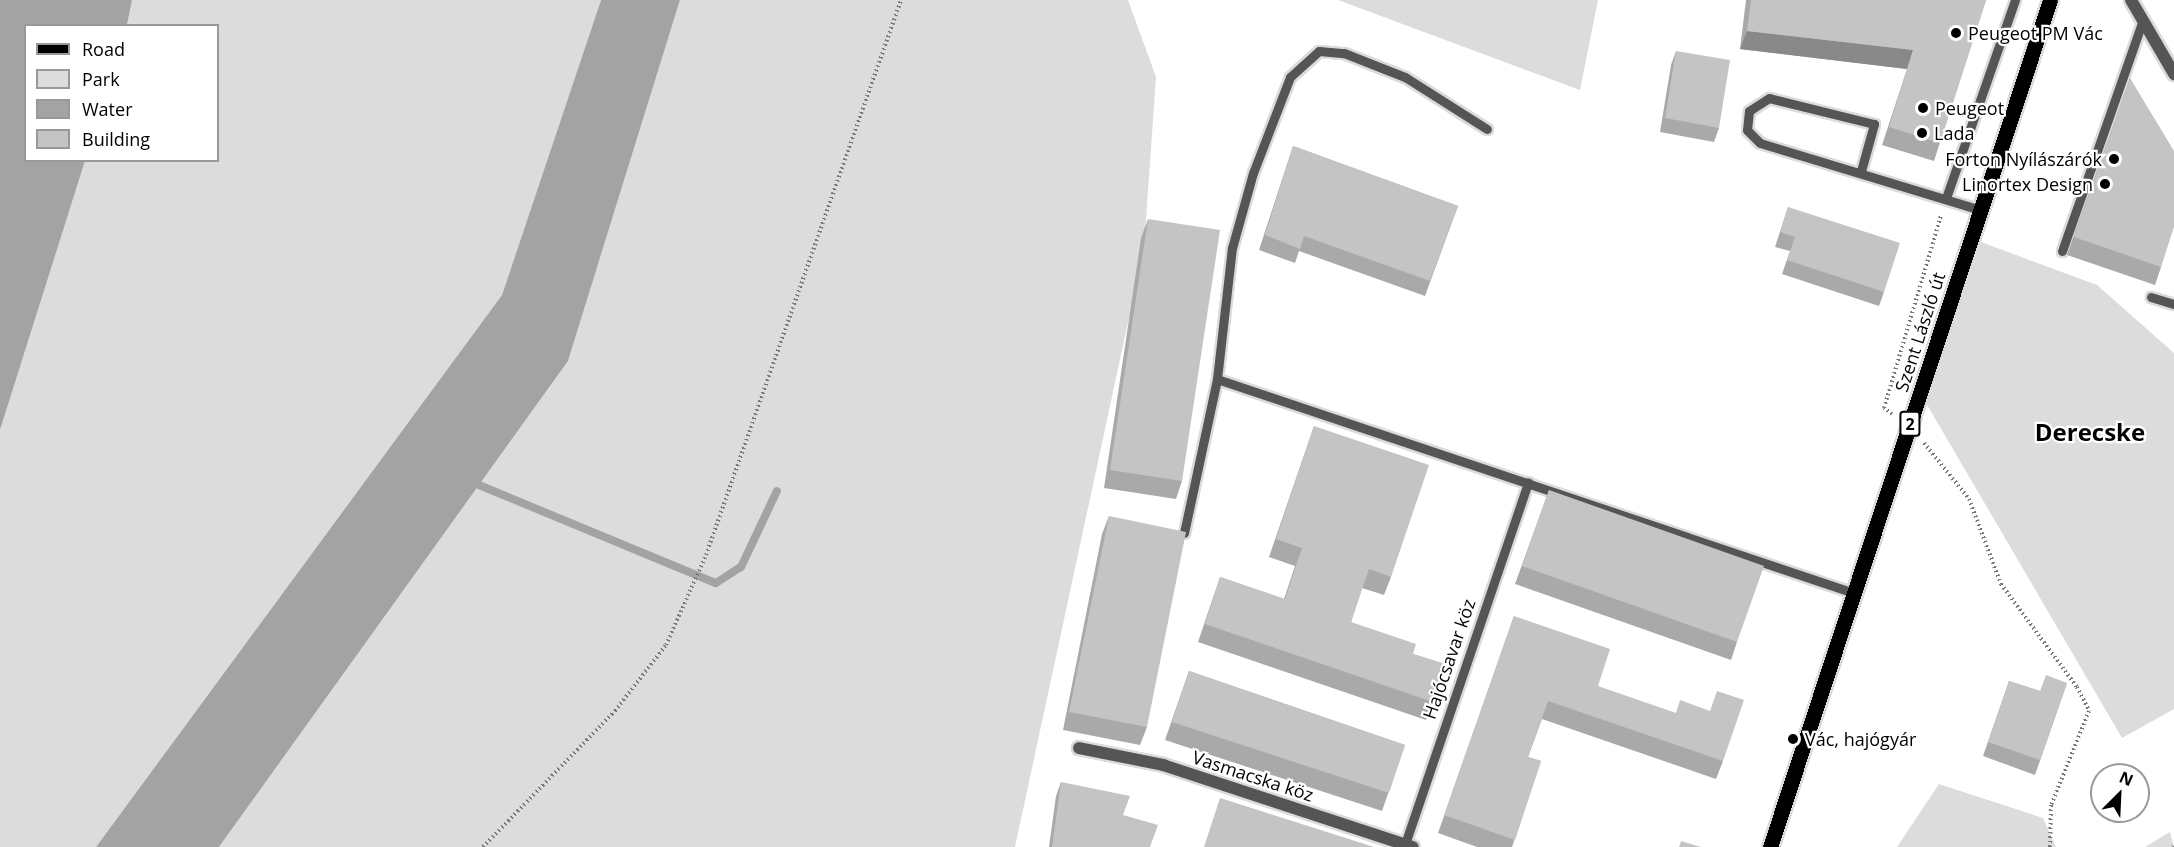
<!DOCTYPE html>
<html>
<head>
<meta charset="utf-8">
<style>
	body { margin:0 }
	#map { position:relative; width:2174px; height:847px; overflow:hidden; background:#fff; font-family:"Open Sans",sans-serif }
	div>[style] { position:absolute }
	.green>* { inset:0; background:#dcdcdc }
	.water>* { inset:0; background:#a3a3a3 }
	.stream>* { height:8px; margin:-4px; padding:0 4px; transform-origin:4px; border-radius:4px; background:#a3a3a3 }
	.path>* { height:4px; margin-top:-2px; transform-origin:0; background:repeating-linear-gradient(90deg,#777 0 1.5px,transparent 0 4.5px) }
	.roads { filter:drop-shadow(2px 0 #dbdbdb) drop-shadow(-2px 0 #dbdbdb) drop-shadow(0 2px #dbdbdb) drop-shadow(0 -2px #dbdbdb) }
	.service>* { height:9px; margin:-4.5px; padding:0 4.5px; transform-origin:4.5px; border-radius:4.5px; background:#555 }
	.minor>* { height:12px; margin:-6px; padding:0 6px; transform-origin:6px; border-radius:6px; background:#555 }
	.primary>* { height:15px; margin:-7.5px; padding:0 7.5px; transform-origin:7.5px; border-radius:7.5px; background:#000 }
	.wall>* { inset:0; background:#a9a9a9 }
	.shaded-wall>* { inset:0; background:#898989 }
	.building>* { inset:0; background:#c4c4c4 }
	.dots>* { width:16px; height:16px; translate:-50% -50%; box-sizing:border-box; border:3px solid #fff; border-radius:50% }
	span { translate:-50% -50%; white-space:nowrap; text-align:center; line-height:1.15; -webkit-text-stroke:4.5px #fff; paint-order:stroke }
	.shield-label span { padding:2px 4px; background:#fff; border:2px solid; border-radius:4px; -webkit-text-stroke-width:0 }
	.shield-label { font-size:16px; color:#000; font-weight:700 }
	.poi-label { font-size:18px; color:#000 }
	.left { translate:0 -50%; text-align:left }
	.right { translate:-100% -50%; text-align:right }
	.street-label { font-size:18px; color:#000 }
	.district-label { font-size:24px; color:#000; font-weight:700 }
	.legend { position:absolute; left:24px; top:24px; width:195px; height:138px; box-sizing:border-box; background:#fff; border:2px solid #999; margin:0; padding:8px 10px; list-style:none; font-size:18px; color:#000 }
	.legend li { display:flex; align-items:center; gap:12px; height:30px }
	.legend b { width:30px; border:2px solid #999 }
	.north { position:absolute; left:2090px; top:763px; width:60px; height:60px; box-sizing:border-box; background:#fff; border:2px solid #999; border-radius:50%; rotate:24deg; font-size:16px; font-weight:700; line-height:24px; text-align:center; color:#000 }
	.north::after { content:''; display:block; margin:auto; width:21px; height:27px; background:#000; clip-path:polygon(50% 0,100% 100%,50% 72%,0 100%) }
</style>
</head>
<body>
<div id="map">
	<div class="green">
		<div style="clip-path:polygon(132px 0,601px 0,502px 295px,96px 847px,0 847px,0 430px,85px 161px,218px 160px,218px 26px,127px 25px)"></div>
		<div style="clip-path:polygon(680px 0,1128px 0,1156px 77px,1144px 248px,1015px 847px,219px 847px,568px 361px)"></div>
		<div style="clip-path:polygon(1338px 0,1598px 0,1580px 90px)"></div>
		<div style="clip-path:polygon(1981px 242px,2097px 285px,2174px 353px,2174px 709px,2122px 738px,1926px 403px)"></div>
		<div style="clip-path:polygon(1939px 784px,2043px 818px,2056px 847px,1897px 847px)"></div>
		<div style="clip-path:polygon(2170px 832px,2174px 847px,2145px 847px)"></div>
	</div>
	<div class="water">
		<div style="clip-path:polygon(0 0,132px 0,127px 25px,26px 26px,26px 160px,85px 161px,0 430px)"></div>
		<div style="clip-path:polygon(601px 0,680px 0,568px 361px,219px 847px,96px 847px,502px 295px)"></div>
	</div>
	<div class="stream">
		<div style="left:479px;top:485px;width:256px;rotate:22.5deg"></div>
		<div style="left:716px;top:583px;width:30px;rotate:-33deg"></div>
		<div style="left:741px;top:567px;width:84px;rotate:-64.7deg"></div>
	</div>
	<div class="path">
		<div style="left:1892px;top:414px;width:10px;rotate:-143deg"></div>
		<div style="left:1884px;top:408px;width:201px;rotate:-73.5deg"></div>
		<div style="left:1924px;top:443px;width:72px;rotate:51.2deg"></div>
		<div style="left:1969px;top:499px;width:91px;rotate:69.4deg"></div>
		<div style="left:2001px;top:584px;width:128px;rotate:53.6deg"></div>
		<div style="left:2077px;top:687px;width:27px;rotate:63deg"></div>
		<div style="left:2089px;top:711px;width:101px;rotate:112deg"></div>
		<div style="left:2051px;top:805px;width:42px;rotate:91.4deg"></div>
		<div style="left:483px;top:847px;width:190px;rotate:-45.9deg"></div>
		<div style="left:615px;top:711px;width:83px;rotate:-52.3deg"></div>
		<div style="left:666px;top:645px;width:98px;rotate:-66deg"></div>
		<div style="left:706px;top:555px;width:588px;rotate:-70.64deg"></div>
		<div style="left:2173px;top:847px;width:1px;rotate:-45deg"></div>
	</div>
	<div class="roads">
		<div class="service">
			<div style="left:1861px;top:171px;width:49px;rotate:-74.5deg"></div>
			<div style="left:1874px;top:124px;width:108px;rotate:-166.1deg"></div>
			<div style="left:1769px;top:98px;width:24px;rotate:147deg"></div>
			<div style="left:1749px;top:111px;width:19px;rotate:96deg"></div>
			<div style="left:1747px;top:130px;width:18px;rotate:45deg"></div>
			<div style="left:1760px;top:143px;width:231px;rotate:16.9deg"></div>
			<div style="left:1946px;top:198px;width:210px;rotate:-70.8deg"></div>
			<div style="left:2062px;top:251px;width:245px;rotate:-70.7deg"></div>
			<div style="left:2151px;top:297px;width:24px;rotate:17deg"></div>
			<div style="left:1217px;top:379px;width:672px;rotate:18.57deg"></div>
			<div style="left:1184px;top:533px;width:157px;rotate:-77.9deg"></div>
			<div style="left:1217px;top:379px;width:132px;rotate:-83.5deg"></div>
			<div style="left:1232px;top:248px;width:78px;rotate:-74.4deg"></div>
			<div style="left:1253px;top:173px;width:103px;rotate:-68.9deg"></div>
			<div style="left:1290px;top:77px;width:39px;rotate:-42deg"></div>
			<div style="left:1319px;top:51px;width:25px;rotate:5deg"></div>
			<div style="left:1344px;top:53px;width:66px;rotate:21.5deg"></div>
			<div style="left:1405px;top:77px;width:97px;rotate:32.4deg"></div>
			<div style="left:1405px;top:844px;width:382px;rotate:-71.2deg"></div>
		</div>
		<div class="minor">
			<div style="left:2131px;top:0;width:86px;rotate:59.8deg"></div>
			<div style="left:1079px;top:748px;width:86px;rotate:11.4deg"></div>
			<div style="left:1163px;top:765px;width:263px;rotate:18.2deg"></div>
		</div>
		<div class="primary">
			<div style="left:1770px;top:847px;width:892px;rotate:-71.71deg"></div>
		</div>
	</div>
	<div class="wall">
		<div style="clip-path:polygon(1746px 0,1986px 0,1934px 161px,1882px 145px,1907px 69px,1740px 49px)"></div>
		<div style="clip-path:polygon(1676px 51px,1719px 128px,1714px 142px,1660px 132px,1671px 65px)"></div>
		<div style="clip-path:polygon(2130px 78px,2161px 267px,2155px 285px,2067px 255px)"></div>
		<div style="clip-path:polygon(1293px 146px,1458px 206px,1425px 296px,1299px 251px,1295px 263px,1259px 250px)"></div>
		<div style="clip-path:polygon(1788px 207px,1884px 292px,1879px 306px,1782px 274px,1790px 251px,1775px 247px)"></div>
		<div style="clip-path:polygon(1148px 219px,1182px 481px,1176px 499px,1104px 488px,1141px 238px)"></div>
		<div style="clip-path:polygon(1314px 426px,1391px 577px,1384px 595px,1362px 588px,1351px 622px,1413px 654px,1445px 664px,1426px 720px,1198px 642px,1220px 577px,1284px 599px,1295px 566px,1269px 557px)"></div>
		<div style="clip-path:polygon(1549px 490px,1737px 642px,1731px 660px,1515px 584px)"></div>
		<div style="clip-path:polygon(1109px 516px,1147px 727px,1140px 745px,1063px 730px,1102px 534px)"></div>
		<div style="clip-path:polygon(1514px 616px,1598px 686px,1723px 761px,1716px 779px,1542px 719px,1528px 757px,1541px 761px,1512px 847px,1477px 847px,1438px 833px)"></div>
		<div style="clip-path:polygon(1189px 671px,1405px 745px,1382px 811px,1165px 740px)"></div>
		<div style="clip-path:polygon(2009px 681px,2040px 691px,2067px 683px,2035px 775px,1983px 756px)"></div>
		<div style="clip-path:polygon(1061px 782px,1150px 847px,1049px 847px,1056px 796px)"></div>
	</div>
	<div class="shaded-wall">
		<div style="clip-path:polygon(1747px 31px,1913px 50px,1907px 69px,1740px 49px)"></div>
	</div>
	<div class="building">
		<div style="clip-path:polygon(1751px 0,1986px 0,1940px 143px,1889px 127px,1913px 50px,1747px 31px)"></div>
		<div style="clip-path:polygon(1676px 51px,1730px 60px,1719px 128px,1665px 118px)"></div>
		<div style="clip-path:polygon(2130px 78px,2174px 151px,2174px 227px,2161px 267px,2074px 237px)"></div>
		<div style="clip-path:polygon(1293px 146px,1458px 206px,1430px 281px,1304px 236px,1300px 249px,1265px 235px)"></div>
		<div style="clip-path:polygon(1788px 207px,1900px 243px,1884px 292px,1787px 260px,1795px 237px,1780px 232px)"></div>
		<div style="clip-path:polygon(1148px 219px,1220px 230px,1182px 481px,1110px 470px)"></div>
		<div style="clip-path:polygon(1314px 426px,1429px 465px,1391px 577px,1369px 569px,1351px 622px,1416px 644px,1413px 654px,1445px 664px,1433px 702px,1205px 624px,1220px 577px,1285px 599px,1302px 548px,1276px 539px)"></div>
		<div style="clip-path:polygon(1549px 490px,1764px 566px,1737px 642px,1522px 566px)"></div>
		<div style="clip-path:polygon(1109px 516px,1186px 532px,1147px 727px,1069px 712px)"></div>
		<div style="clip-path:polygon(1514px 616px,1610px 649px,1598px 686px,1676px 713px,1680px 700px,1710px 711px,1717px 691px,1744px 700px,1723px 761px,1548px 701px,1528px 757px,1541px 761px,1515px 840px,1444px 815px)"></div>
		<div style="clip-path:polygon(1189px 671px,1405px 745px,1389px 793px,1172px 722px)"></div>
		<div style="clip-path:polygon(2046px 675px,2067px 683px,2040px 760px,1988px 742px,2009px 681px,2040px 691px)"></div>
		<div style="clip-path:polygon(1061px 782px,1130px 796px,1123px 815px,1158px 825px,1150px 847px,1052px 847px)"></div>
		<div style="clip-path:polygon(1220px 798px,1374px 847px,1204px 847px)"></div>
		<div style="clip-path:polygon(1681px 841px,1701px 847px,1679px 847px)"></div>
	</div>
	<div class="dots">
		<div style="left:1956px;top:33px;background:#000"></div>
		<div style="left:1923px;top:108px;background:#000"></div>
		<div style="left:1922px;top:133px;background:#000"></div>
		<div style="left:2114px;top:159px;background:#000"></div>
		<div style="left:2105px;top:184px;background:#000"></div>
		<div style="left:1793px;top:739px;background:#000"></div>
	</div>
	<div class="shield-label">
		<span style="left:1910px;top:424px">2</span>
	</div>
	<div class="poi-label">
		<span class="left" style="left:1968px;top:33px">Peugeot PM Vác</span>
		<span class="left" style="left:1935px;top:108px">Peugeot</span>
		<span class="left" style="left:1934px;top:133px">Lada</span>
		<span class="right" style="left:2102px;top:159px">Forton Nyílászárók</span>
		<span class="right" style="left:2093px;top:184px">Linortex Design</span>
		<span class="left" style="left:1805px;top:739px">Vác, hajógyár</span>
	</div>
	<div class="street-label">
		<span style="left:1920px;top:332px;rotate:-72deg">Szent László út</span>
		<span style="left:1449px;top:659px;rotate:-71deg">Hajócsavar köz</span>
		<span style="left:1253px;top:776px;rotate:18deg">Vasmacska köz</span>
	</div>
	<div class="district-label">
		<span style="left:2090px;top:432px">Derecske</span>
	</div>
	<ul class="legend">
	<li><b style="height:8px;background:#000"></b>Road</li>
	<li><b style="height:16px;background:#dcdcdc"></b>Park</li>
	<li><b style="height:16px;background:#a3a3a3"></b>Water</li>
	<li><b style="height:16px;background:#c4c4c4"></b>Building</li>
	</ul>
	<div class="north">N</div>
</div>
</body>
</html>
